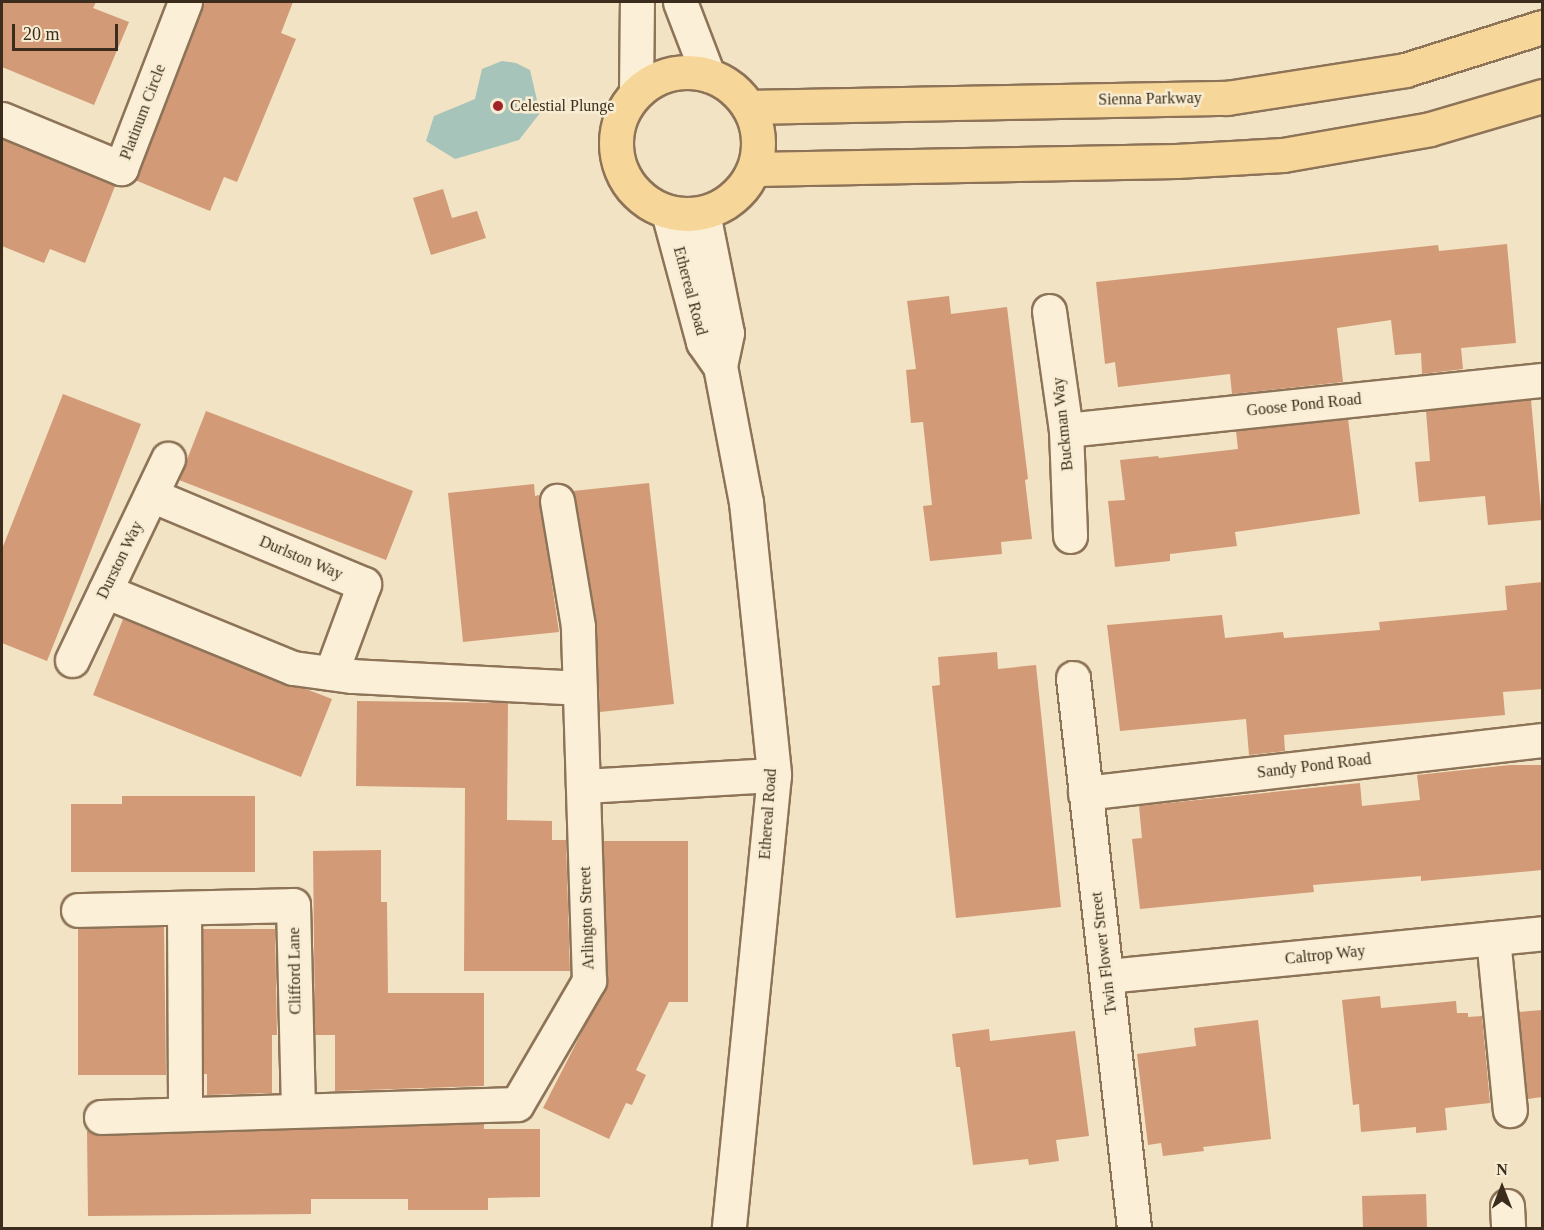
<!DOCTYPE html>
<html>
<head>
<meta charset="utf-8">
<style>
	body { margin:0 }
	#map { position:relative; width:1544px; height:1230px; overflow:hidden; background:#f1e3c3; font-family:Georgia,serif }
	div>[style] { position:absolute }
	.water>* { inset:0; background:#a6c4ba }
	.building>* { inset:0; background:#d29a76 }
	.roads { filter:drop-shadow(2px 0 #8d7358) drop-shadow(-2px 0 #8d7358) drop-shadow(0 2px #8d7358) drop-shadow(0 -2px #8d7358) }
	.minor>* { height:33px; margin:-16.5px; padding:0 16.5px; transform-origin:16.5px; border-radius:16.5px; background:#fbf0d7 }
	.major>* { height:33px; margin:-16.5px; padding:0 16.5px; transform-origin:16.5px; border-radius:16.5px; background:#f7d799 }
	.major>.ring { margin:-16.5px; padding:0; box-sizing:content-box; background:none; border:33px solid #f7d799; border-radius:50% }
	.dots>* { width:16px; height:16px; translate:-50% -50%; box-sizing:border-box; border:3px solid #f8edd3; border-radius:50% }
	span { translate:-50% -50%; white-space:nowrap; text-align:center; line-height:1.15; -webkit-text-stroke:5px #f8edd3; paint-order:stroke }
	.street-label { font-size:16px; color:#3c2c1d }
	.poi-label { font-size:16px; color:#3c2c1d }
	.left { translate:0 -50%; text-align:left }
	.frame { position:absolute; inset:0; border:3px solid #3c2c1d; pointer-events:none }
	.north { position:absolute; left:1472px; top:1158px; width:60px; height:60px; -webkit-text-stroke:4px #f8edd3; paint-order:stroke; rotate:0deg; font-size:16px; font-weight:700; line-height:24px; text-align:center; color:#3c2c1d }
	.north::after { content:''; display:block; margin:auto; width:21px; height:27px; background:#3c2c1d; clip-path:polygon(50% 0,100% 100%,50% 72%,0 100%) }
	.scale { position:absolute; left:12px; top:24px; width:106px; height:27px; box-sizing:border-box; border:3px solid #3c2c1d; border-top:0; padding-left:8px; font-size:18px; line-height:21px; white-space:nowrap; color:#3c2c1d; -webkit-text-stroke:4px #f8edd3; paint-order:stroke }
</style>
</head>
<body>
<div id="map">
	<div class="water">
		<div style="clip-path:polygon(502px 61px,516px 63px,530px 70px,540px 113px,519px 140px,455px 159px,426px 141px,434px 116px,475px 99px,482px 69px)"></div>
	</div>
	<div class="building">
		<div style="clip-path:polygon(2px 2px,96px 2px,93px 8px,129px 22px,94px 105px,2px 67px)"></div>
		<div style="clip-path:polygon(205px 2px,293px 2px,281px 33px,296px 39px,237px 182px,224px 177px,210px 211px,135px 180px)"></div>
		<div style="clip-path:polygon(2px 139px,115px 186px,85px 263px,50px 249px,44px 263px,2px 246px)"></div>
		<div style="clip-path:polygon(443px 189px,452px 218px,477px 211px,486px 238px,431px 255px,413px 198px)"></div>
		<div style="clip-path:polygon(1507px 244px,1516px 343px,1461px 348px,1463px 369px,1422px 374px,1421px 353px,1395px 355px,1391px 320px,1337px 328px,1343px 382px,1232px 394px,1230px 374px,1118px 387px,1115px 362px,1105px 364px,1096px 282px,1438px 245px,1439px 251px)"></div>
		<div style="clip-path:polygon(949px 296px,951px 314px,1007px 307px,1028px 479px,1025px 480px,1032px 539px,1001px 542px,1002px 554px,930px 561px,923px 506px,932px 505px,923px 422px,911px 423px,906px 370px,916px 369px,907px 301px)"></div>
		<div style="clip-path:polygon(63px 394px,141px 424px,47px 661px,2px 643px,2px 549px)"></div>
		<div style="clip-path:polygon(1531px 400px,1542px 520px,1488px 525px,1485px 496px,1419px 502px,1415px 462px,1430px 461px,1426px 411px)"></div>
		<div style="clip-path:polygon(206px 411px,413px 491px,386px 560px,179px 480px)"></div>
		<div style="clip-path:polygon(1348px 419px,1360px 514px,1235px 532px,1237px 546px,1170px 554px,1170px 561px,1115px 567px,1108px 501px,1125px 500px,1120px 460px,1158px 456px,1159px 458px,1238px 449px,1236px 431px)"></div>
		<div style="clip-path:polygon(649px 483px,674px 704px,600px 712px,596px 623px,573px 491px)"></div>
		<div style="clip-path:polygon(534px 484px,535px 496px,539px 495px,559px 632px,463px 642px,448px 493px)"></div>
		<div style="clip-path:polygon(1542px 582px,1542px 689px,1503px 692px,1505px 715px,1284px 735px,1285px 751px,1249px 755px,1246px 719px,1120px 731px,1107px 625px,1222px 615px,1225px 638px,1283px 632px,1284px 638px,1380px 630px,1379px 622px,1507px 610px,1505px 586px)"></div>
		<div style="clip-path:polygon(123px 619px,286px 685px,306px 689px,332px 699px,301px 777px,93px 695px)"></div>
		<div style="clip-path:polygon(997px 652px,998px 669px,1036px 665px,1061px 907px,956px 918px,932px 686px,940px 685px,938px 657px)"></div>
		<div style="clip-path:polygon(357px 701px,508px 703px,507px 820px,552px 821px,552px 840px,566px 840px,570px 971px,464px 971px,465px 788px,356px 786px)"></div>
		<div style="clip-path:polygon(1510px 765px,1542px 765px,1542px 870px,1421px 881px,1421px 876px,1313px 885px,1314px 892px,1140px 909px,1132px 839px,1142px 838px,1139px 806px,1360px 783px,1362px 806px,1420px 800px,1417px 775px)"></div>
		<div style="clip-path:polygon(122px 796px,255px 796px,255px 872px,71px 872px,71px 804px,122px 804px)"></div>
		<div style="clip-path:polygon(603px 841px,688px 841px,688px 1002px,669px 1002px,636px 1070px,646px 1075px,632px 1105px,626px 1103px,609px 1139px,543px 1108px,608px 981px)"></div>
		<div style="clip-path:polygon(381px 850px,381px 902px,387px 902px,388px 993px,484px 993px,484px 1086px,335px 1091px,335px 1035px,315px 1035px,313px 851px)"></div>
		<div style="clip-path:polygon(164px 927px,166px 1075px,78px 1075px,78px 929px)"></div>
		<div style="clip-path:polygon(203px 929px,275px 929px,277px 1035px,272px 1035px,272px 1093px,207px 1095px,207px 1074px,204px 1074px)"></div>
		<div style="clip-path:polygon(1380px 996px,1381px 1008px,1456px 1001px,1457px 1013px,1468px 1013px,1468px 1017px,1482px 1016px,1490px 1103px,1445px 1108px,1447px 1130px,1416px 1133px,1416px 1127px,1361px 1132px,1359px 1104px,1353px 1105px,1342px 1000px)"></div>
		<div style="clip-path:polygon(1542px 1010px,1542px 1097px,1528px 1099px,1519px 1012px)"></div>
		<div style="clip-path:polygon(1258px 1020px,1271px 1139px,1203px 1147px,1204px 1151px,1163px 1156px,1161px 1143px,1148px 1145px,1137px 1054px,1196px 1046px,1194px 1028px)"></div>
		<div style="clip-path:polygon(989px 1029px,990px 1041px,1075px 1031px,1089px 1136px,1056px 1140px,1059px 1161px,1029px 1165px,1028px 1159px,973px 1165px,960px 1067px,956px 1067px,952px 1034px)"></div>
		<div style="clip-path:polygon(484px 1124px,484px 1129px,540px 1129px,540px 1197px,488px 1198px,488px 1210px,408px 1210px,408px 1199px,311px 1199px,311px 1214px,88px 1216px,87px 1131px,102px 1136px)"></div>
		<div style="clip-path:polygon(1426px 1194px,1427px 1228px,1363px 1228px,1362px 1196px)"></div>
	</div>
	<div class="roads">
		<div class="minor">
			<div style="left:680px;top:2px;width:78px;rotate:69deg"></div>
			<div style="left:636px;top:93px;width:91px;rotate:-89.4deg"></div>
			<div style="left:2px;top:119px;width:129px;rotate:22.4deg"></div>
			<div style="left:121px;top:168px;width:178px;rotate:-68.9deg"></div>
			<div style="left:668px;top:212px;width:135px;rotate:74.9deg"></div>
			<div style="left:703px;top:342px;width:29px;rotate:55deg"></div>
			<div style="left:703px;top:213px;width:122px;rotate:78.7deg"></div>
			<div style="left:727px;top:333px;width:34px;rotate:102deg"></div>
			<div style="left:720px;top:366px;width:138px;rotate:79.2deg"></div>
			<div style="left:746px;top:502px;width:274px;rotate:84.1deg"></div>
			<div style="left:774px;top:775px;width:455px;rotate:95.7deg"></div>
			<div style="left:1049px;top:311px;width:120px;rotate:81.9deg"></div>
			<div style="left:1066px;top:430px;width:106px;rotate:87.8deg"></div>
			<div style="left:1066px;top:430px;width:479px;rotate:-6deg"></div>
			<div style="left:151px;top:495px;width:231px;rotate:22.7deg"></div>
			<div style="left:364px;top:584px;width:95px;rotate:110.3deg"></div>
			<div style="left:105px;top:591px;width:203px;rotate:22.3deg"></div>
			<div style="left:293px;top:668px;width:60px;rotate:7.7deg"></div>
			<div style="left:352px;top:676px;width:228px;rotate:3deg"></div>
			<div style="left:72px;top:660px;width:223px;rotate:-64.5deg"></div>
			<div style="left:1073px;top:678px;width:553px;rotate:83.67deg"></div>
			<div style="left:583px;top:786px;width:191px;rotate:-3.3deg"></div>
			<div style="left:1085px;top:793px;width:460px;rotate:-6.6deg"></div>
			<div style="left:184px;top:908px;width:206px;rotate:89.7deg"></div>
			<div style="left:78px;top:910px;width:215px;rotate:-1.3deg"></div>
			<div style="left:293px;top:905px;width:205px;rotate:88.6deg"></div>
			<div style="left:1493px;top:938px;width:173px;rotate:84.4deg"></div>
			<div style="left:1107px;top:976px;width:437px;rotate:-5.6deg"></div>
			<div style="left:101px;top:1117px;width:416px;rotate:-1.8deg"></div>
			<div style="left:517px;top:1104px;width:143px;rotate:-59.7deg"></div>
			<div style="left:589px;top:981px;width:355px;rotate:-91.8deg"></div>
			<div style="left:578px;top:626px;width:127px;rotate:-99.5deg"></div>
			<div style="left:1507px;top:1206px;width:22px;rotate:87deg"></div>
		</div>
		<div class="major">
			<div class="ring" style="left:616px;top:72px;width:109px;height:109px"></div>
			<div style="left:749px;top:107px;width:478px;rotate:-1.1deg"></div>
			<div style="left:1227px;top:98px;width:180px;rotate:-8.9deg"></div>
			<div style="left:1405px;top:70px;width:144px;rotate:-17.4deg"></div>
			<div style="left:754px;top:169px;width:422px;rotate:-1.1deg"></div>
			<div style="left:1176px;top:161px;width:107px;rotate:-3.2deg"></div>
			<div style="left:1283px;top:155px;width:149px;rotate:-10deg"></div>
			<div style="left:1430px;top:129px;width:117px;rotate:-16.4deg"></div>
		</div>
	</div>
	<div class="dots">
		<div style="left:498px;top:106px;background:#a12327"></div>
	</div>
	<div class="street-label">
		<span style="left:1150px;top:99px;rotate:-1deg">Sienna Parkway</span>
		<span style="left:143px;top:112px;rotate:-69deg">Platinum Circle</span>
		<span style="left:690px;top:291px;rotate:75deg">Ethereal Road</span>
		<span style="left:1304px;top:405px;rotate:-6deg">Goose Pond Road</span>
		<span style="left:1063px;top:424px;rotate:-96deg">Buckman Way</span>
		<span style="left:301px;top:558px;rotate:23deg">Durlston Way</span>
		<span style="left:120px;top:560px;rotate:-64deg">Durston Way</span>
		<span style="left:1314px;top:766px;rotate:-7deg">Sandy Pond Road</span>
		<span style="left:768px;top:814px;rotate:-86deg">Ethereal Road</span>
		<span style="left:587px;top:918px;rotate:-92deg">Arlington Street</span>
		<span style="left:1104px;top:953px;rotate:-97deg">Twin Flower Street</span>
		<span style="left:1325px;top:955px;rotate:-6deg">Caltrop Way</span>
		<span style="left:295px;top:971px;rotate:-91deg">Clifford Lane</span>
	</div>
	<div class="poi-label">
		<span class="left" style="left:510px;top:106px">Celestial Plunge</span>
	</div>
	<div class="frame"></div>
	<div class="north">N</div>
	<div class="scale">20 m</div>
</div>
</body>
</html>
